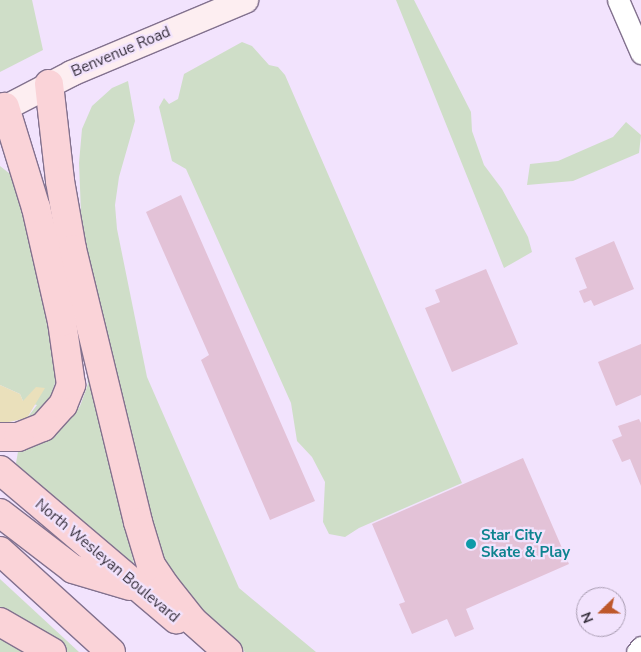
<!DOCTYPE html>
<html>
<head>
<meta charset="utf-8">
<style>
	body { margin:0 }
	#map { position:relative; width:641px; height:652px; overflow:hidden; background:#f2e3fd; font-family:"Nunito Sans",sans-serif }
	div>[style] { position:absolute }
	.green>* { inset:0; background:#cfdec8 }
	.sand>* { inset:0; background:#eae0bb }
	.building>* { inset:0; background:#e3c2d7 }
	.roads { filter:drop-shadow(1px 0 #82718e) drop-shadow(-1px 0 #82718e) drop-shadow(0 1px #82718e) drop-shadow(0 -1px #82718e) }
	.minor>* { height:18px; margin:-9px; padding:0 9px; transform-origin:9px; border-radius:9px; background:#fff }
	.tertiary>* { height:21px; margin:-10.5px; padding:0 10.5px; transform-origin:10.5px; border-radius:10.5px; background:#fff }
	.secondary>* { height:25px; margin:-12.5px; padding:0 12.5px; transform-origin:12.5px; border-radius:12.5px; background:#fdeef1 }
	.trunk>* { height:28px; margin:-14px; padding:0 14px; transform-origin:14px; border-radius:14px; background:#fad3d8 }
	.dots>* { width:14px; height:14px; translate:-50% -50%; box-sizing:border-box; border:2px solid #f2e3fd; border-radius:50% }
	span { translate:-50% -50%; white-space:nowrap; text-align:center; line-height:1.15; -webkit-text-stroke:4.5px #f2e3fd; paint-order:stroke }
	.street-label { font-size:15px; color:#362f3c }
	.culture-label { font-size:15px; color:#0d838f; font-weight:700 }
	.left { translate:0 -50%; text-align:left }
	.north { position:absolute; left:576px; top:587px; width:50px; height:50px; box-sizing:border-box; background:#f2e3fd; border:1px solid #a79bb0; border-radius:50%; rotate:248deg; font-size:14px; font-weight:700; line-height:20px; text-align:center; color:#362f3c }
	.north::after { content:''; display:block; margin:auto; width:18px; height:22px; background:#be582b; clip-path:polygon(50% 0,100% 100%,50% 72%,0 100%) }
</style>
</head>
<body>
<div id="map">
	<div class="green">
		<div style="clip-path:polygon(0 0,32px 0,43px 50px,0 72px)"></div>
		<div style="clip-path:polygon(396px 0,414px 0,471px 112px,472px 131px,484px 165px,502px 189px,528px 237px,532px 252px,504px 268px)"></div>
		<div style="clip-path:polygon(242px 42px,252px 46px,269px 65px,278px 67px,285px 75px,462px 483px,359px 528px,345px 537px,329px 534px,323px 522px,325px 482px,312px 457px,297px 441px,291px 403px,186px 169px,172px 161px,159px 107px,164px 98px,169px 104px,178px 99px,184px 74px)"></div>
		<div style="clip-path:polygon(128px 81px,135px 121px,119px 177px,115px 205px,117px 229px,147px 377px,239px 588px,316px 652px,245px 652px,183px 593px,155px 545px,82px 237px,79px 163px,82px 129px,92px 106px,112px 88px)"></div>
		<div style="clip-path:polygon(626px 122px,641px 135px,639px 153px,573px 181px,527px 185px,530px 164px,558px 161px,613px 137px)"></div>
		<div style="clip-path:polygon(0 166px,19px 181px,61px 364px,50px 399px,43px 409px,27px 418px,37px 405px,23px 401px,20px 394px,0 385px)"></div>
		<div style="clip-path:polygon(86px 368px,108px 440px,135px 569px,21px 474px,16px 463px,19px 446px,41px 443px,61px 429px,80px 406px,88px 384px)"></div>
		<div style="clip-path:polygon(0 579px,79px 652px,65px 652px,0 613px)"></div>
		<div style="clip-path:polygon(0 637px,28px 652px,0 652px)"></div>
	</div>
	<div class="sand">
		<div style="clip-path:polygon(0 385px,20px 394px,23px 401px,36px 387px,45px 388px,27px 418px,0 424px)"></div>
	</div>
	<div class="building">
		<div style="clip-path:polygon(181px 195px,315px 501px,270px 520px,201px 360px,209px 355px,146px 212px)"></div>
		<div style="clip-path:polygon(614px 241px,634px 289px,594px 306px,591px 300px,584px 303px,579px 291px,587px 288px,575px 258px)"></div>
		<div style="clip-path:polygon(486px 269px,518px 344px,452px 372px,425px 308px,440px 302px,435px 290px)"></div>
		<div style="clip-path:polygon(641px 344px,641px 395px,616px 406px,598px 362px)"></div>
		<div style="clip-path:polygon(639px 419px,641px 423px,641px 486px,630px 459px,622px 462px,612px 440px,622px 436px,618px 426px)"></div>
		<div style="clip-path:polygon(523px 458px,569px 564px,466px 609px,474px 629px,455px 637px,447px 619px,412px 634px,399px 604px,405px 602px,372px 524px)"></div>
	</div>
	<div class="roads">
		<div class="minor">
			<div style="left:636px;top:652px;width:8px;rotate:-50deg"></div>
		</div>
		<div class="tertiary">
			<div style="left:618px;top:0;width:58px;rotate:66.5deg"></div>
		</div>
		<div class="secondary">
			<div style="left:0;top:110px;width:80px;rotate:-27.5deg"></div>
			<div style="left:71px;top:73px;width:189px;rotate:-22.8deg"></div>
		</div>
		<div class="trunk">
			<div style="left:49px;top:84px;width:98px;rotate:83.5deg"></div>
			<div style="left:60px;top:181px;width:69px;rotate:80deg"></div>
			<div style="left:72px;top:249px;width:281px;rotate:76.4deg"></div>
			<div style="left:138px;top:522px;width:45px;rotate:73.2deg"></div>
			<div style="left:151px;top:565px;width:27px;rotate:56deg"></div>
			<div style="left:166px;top:587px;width:43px;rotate:51.5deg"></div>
			<div style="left:193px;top:621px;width:47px;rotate:41.5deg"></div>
			<div style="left:0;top:437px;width:18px"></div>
			<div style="left:18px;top:437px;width:27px;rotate:-22deg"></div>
			<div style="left:43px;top:427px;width:30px;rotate:-48deg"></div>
			<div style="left:63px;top:405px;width:22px;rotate:-68deg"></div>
			<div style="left:71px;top:385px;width:64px;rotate:-98.1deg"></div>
			<div style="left:62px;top:322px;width:117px;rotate:-102.8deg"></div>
			<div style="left:36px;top:208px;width:106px;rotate:-107.1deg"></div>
			<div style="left:0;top:470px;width:231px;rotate:40.3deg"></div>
			<div style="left:0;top:513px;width:92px;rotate:37.5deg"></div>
			<div style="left:73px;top:569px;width:59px;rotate:16.6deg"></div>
			<div style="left:0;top:551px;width:150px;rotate:42.3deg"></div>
			<div style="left:0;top:622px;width:60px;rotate:30deg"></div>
		</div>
	</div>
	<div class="dots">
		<div style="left:471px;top:544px;background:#0f9aa8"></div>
	</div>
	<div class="street-label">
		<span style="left:121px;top:52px;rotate:-23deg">Benvenue Road</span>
		<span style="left:107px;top:561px;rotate:40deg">North Wesleyan Boulevard</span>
	</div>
	<div class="culture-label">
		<span class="left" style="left:481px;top:544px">Star City<br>Skate &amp; Play</span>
	</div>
	<div class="north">N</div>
</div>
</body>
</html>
